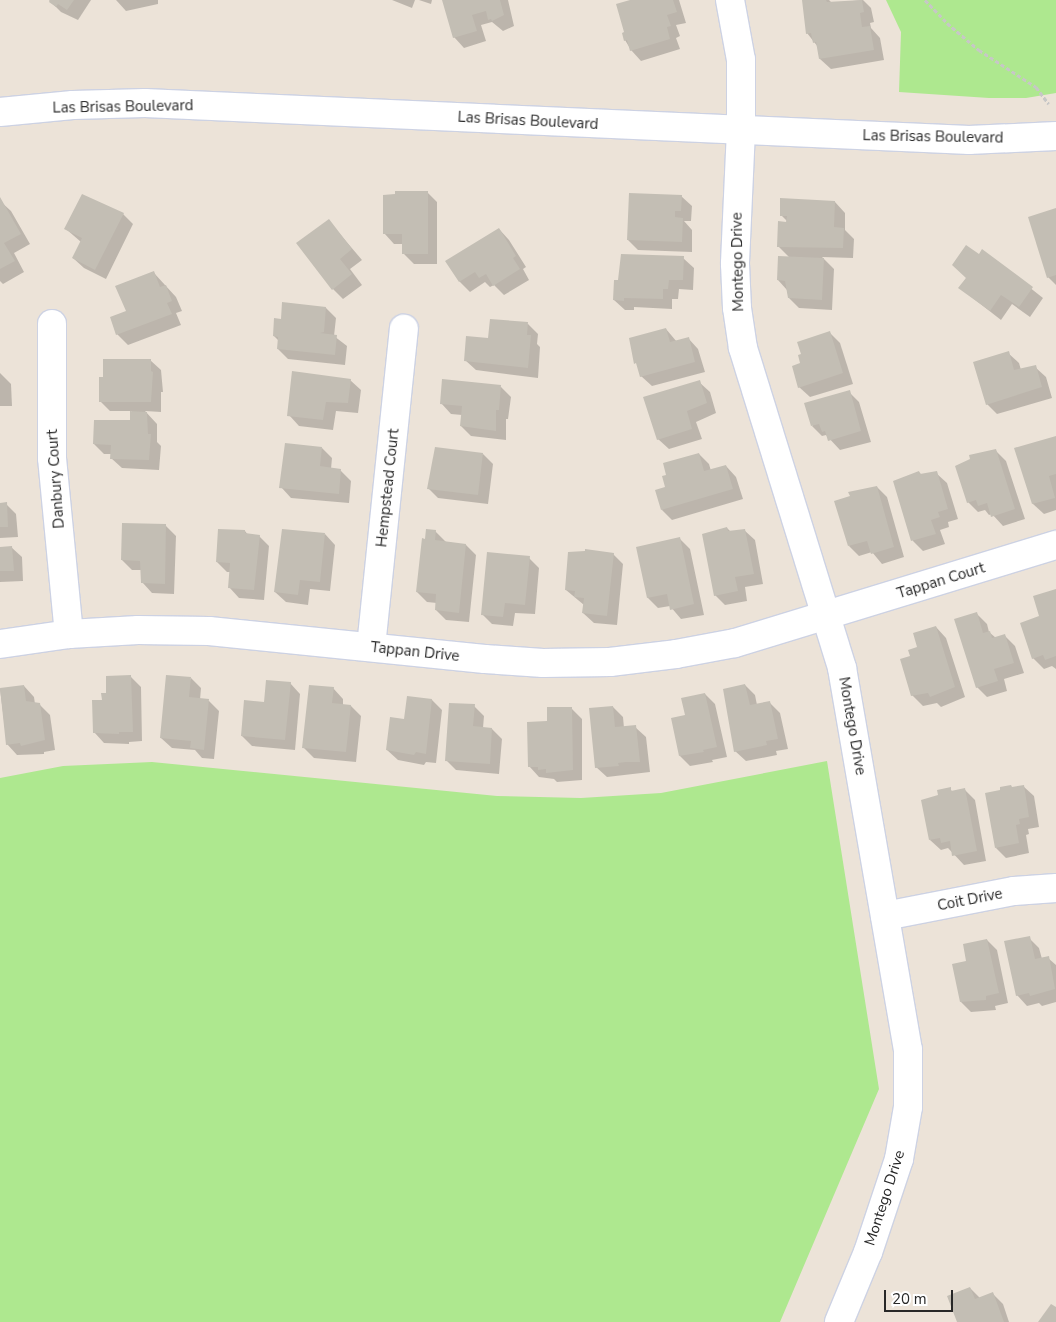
<!DOCTYPE html>
<html>
<head>
<meta charset="utf-8">
<style>
	body { margin:0 }
	#map { position:relative; width:1056px; height:1322px; overflow:hidden; background:#ece3d8; font-family:"Nunito Sans",sans-serif }
	div>[style] { position:absolute }
	.green>* { inset:0; background:#aee88f }
	.shadow>* { inset:0; background:#0003 }
	.building>* { inset:0; background:#c3beb4 }
	.path>* { height:3px; margin-top:-1.5px; transform-origin:0; background:repeating-linear-gradient(90deg,#c7c7c7 0 4px,transparent 0 6.5px) }
	.roads { filter:drop-shadow(1px 0 #cdd2e3) drop-shadow(-1px 0 #cdd2e3) drop-shadow(0 1px #cdd2e3) drop-shadow(0 -1px #cdd2e3) }
	.minor>* { height:28px; margin:-14px; padding:0 14px; transform-origin:14px; border-radius:14px; background:#fff }
	span { translate:-50% -50%; white-space:nowrap; text-align:center; line-height:1.15; -webkit-text-stroke:4px #fff; paint-order:stroke }
	.street-label { font-size:15px; color:#282828 }
	.scale { position:absolute; left:884px; top:1290px; width:69px; height:22px; box-sizing:border-box; border:2px solid #282828; border-top:0; padding-left:6px; font-size:15px; line-height:18px; white-space:nowrap; color:#282828; -webkit-text-stroke:4px #fff; paint-order:stroke }
</style>
</head>
<body>
<div id="map">
	<div class="green">
		<div style="clip-path:polygon(886px 0,1056px 0,1056px 93px,1026px 98px,989px 98px,899px 92px,901px 32px)"></div>
		<div style="clip-path:polygon(827px 761px,879px 1089px,780px 1322px,0 1322px,0 778px,63px 766px,152px 762px,497px 796px,581px 798px,661px 793px)"></div>
	</div>
	<div class="shadow">
		<div style="clip-path:polygon(49px 0,91px 0,78px 20px,61px 12px)"></div>
		<div style="clip-path:polygon(158px 0,158px 4px,126px 11px,116px 0)"></div>
		<div style="clip-path:polygon(392px 0,415px 0,412px 8px)"></div>
		<div style="clip-path:polygon(419px 0,432px 0,431px 4px)"></div>
		<div style="clip-path:polygon(443px 0,508px 0,514px 26px,503px 31px,492px 22px,481px 25px,486px 41px,464px 48px,454px 37px)"></div>
		<div style="clip-path:polygon(634px 0,679px 0,686px 23px,676px 25px,680px 36px,676px 38px,680px 49px,641px 61px,631px 50px,625px 40px)"></div>
		<div style="clip-path:polygon(803px 0,829px 0,832px 3px,863px 0,871px 8px,874px 22px,870px 23px,871px 28px,880px 38px,884px 60px,831px 69px,820px 59px,818px 47px,807px 33px)"></div>
		<div style="clip-path:polygon(427px 192px,437px 202px,437px 264px,414px 264px,404px 254px,404px 244px,394px 244px,384px 233px)"></div>
		<div style="clip-path:polygon(681px 196px,692px 206px,691px 221px,684px 221px,692px 230px,692px 252px,638px 250px,628px 240px)"></div>
		<div style="clip-path:polygon(781px 200px,835px 202px,845px 213px,845px 230px,854px 239px,853px 258px,822px 257px,834px 269px,832px 310px,799px 308px,789px 298px,787px 290px,778px 280px,790px 258px,778px 246px,789px 223px,781px 215px)"></div>
		<div style="clip-path:polygon(0 201px,11px 211px,30px 244px,14px 253px,24px 272px,3px 284px,0 281px)"></div>
		<div style="clip-path:polygon(1056px 209px,1056px 285px,1048px 277px)"></div>
		<div style="clip-path:polygon(123px 214px,133px 224px,106px 279px,84px 268px,73px 258px,81px 242px,66px 229px)"></div>
		<div style="clip-path:polygon(328px 220px,362px 260px,350px 269px,362px 285px,343px 299px,333px 289px)"></div>
		<div style="clip-path:polygon(499px 229px,509px 240px,526px 267px,523px 269px,529px 280px,504px 295px,494px 285px,490px 287px,485px 282px,470px 292px,460px 282px,447px 261px)"></div>
		<div style="clip-path:polygon(983px 251px,1043px 298px,1030px 317px,1012px 304px,1001px 320px,960px 288px)"></div>
		<div style="clip-path:polygon(683px 258px,694px 268px,693px 290px,679px 289px,678px 299px,672px 299px,672px 309px,634px 307px,634px 310px,625px 310px,614px 300px)"></div>
		<div style="clip-path:polygon(154px 273px,176px 297px,182px 311px,176px 313px,181px 325px,128px 345px,117px 334px,128px 311px)"></div>
		<div style="clip-path:polygon(326px 308px,336px 318px,334px 336px,347px 346px,345px 365px,288px 359px,278px 349px,279px 341px,274px 336px,282px 321px)"></div>
		<div style="clip-path:polygon(528px 324px,538px 334px,537px 344px,540px 347px,538px 378px,476px 370px,465px 360px,489px 339px)"></div>
		<div style="clip-path:polygon(666px 329px,677px 342px,688px 338px,698px 349px,705px 372px,652px 386px,641px 376px)"></div>
		<div style="clip-path:polygon(830px 333px,840px 343px,853px 384px,810px 397px,799px 387px,802px 364px)"></div>
		<div style="clip-path:polygon(1008px 353px,1019px 363px,1021px 370px,1035px 367px,1046px 377px,1052px 398px,997px 414px,987px 404px)"></div>
		<div style="clip-path:polygon(150px 360px,161px 370px,163px 392px,161px 392px,161px 412px,145px 411px,157px 424px,157px 442px,161px 446px,159px 470px,122px 468px,111px 458px,112px 454px,104px 454px,94px 444px,131px 421px,132px 411px,110px 411px,100px 401px)"></div>
		<div style="clip-path:polygon(0 373px,11px 384px,12px 406px,0 406px)"></div>
		<div style="clip-path:polygon(350px 380px,361px 390px,358px 413px,336px 411px,333px 430px,299px 426px,289px 415px)"></div>
		<div style="clip-path:polygon(699px 382px,710px 392px,716px 413px,696px 422px,702px 439px,669px 449px,658px 439px)"></div>
		<div style="clip-path:polygon(501px 387px,511px 397px,508px 419px,506px 419px,506px 440px,471px 436px,461px 426px,462px 415px,451px 414px,441px 403px)"></div>
		<div style="clip-path:polygon(849px 392px,859px 402px,871px 442px,840px 450px,826px 435px,822px 436px,812px 426px)"></div>
		<div style="clip-path:polygon(1056px 437px,1056px 510px,1044px 514px,1033px 504px,1016px 449px)"></div>
		<div style="clip-path:polygon(322px 448px,332px 458px,331px 469px,341px 471px,351px 481px,349px 503px,291px 498px,281px 487px)"></div>
		<div style="clip-path:polygon(995px 450px,1006px 461px,1025px 519px,1003px 526px,992px 514px,989px 515px,985px 510px,978px 512px,968px 502px)"></div>
		<div style="clip-path:polygon(483px 454px,493px 464px,488px 504px,438px 498px,428px 488px)"></div>
		<div style="clip-path:polygon(699px 454px,709px 464px,711px 471px,726px 466px,736px 477px,743px 499px,672px 520px,662px 510px,667px 487px)"></div>
		<div style="clip-path:polygon(919px 472px,922px 475px,936px 473px,947px 483px,958px 519px,948px 522px,949px 527px,940px 530px,945px 544px,923px 551px,913px 541px,895px 482px)"></div>
		<div style="clip-path:polygon(877px 487px,887px 497px,904px 557px,882px 564px,872px 552px,859px 556px,849px 546px)"></div>
		<div style="clip-path:polygon(0 504px,6px 504px,16px 514px,18px 537px,0 538px)"></div>
		<div style="clip-path:polygon(166px 526px,176px 536px,174px 594px,152px 593px,142px 582px,141px 570px,132px 570px,122px 560px)"></div>
		<div style="clip-path:polygon(727px 528px,731px 532px,744px 530px,755px 540px,763px 584px,745px 587px,747px 601px,725px 605px,715px 595px)"></div>
		<div style="clip-path:polygon(245px 531px,248px 535px,259px 536px,269px 546px,264px 600px,239px 598px,229px 587px,231px 572px,227px 572px,217px 562px)"></div>
		<div style="clip-path:polygon(435px 531px,446px 542px,466px 545px,476px 555px,469px 622px,446px 620px,436px 610px,437px 603px,427px 602px,417px 592px,426px 540px)"></div>
		<div style="clip-path:polygon(325px 534px,335px 545px,330px 591px,310px 589px,308px 605px,286px 602px,275px 592px)"></div>
		<div style="clip-path:polygon(680px 539px,690px 549px,704px 615px,681px 619px,670px 606px,658px 608px,648px 598px,638px 548px)"></div>
		<div style="clip-path:polygon(11px 547px,22px 557px,23px 581px,0 582px,0 602px,0 548px)"></div>
		<div style="clip-path:polygon(613px 554px,623px 564px,617px 625px,594px 623px,583px 613px,584px 605px,566px 590px)"></div>
		<div style="clip-path:polygon(529px 558px,539px 568px,535px 614px,515px 613px,513px 626px,492px 624px,482px 614px)"></div>
		<div style="clip-path:polygon(1056px 590px,1056px 669px,1052px 666px,1044px 669px,1033px 658px,1041px 617px)"></div>
		<div style="clip-path:polygon(977px 614px,987px 624px,989px 632px,996px 638px,1005px 636px,1015px 646px,1024px 673px,1004px 679px,1007px 691px,987px 697px,977px 687px)"></div>
		<div style="clip-path:polygon(936px 627px,946px 638px,965px 697px,941px 707px,937px 703px,923px 706px,912px 695px,912px 656px)"></div>
		<div style="clip-path:polygon(131px 677px,141px 687px,142px 741px,129px 742px,129px 744px,104px 743px,94px 732px,103px 701px,108px 694px)"></div>
		<div style="clip-path:polygon(191px 678px,201px 688px,200px 700px,209px 701px,219px 711px,214px 759px,202px 758px,195px 750px,172px 748px,161px 738px)"></div>
		<div style="clip-path:polygon(290px 683px,300px 694px,295px 750px,252px 746px,242px 736px,265px 703px)"></div>
		<div style="clip-path:polygon(745px 685px,755px 695px,757px 705px,769px 702px,780px 713px,788px 749px,776px 751px,777px 755px,746px 761px,735px 751px)"></div>
		<div style="clip-path:polygon(24px 686px,34px 697px,35px 704px,40px 705px,50px 715px,55px 750px,44px 752px,44px 754px,17px 755px,7px 744px,0 689px)"></div>
		<div style="clip-path:polygon(333px 688px,343px 699px,343px 705px,351px 706px,361px 716px,356px 762px,314px 758px,304px 748px)"></div>
		<div style="clip-path:polygon(705px 694px,715px 704px,727px 757px,712px 760px,713px 762px,690px 766px,680px 756px,686px 716px)"></div>
		<div style="clip-path:polygon(408px 697px,432px 700px,442px 710px,436px 763px,426px 762px,424px 765px,398px 760px,387px 750px,406px 720px)"></div>
		<div style="clip-path:polygon(474px 706px,484px 716px,483px 728px,492px 729px,502px 739px,499px 774px,456px 770px,446px 760px)"></div>
		<div style="clip-path:polygon(613px 707px,623px 717px,624px 728px,635px 727px,646px 737px,650px 772px,607px 777px,596px 767px)"></div>
		<div style="clip-path:polygon(572px 709px,582px 719px,582px 780px,557px 782px,554px 779px,539px 777px,529px 766px,549px 723px)"></div>
		<div style="clip-path:polygon(1023px 786px,1034px 796px,1039px 827px,1028px 829px,1029px 834px,1026px 835px,1029px 853px,1006px 858px,996px 848px)"></div>
		<div style="clip-path:polygon(950px 789px,953px 792px,965px 790px,975px 800px,986px 861px,964px 865px,948px 848px,941px 850px,930px 840px,939px 796px)"></div>
		<div style="clip-path:polygon(1029px 938px,1039px 948px,1042px 959px,1048px 958px,1056px 965px,1056px 1002px,1042px 1006px,1039px 1003px,1027px 1006px,1017px 995px)"></div>
		<div style="clip-path:polygon(987px 940px,997px 950px,1008px 1003px,995px 1006px,996px 1010px,971px 1012px,961px 1002px,968px 962px)"></div>
		<div style="clip-path:polygon(970px 1288px,980px 1298px,993px 1294px,1003px 1304px,1009px 1322px,958px 1322px)"></div>
	</div>
	<div class="building">
		<div style="clip-path:polygon(50px 0,74px 0,67px 10px,58px 4px,56px 7px,49px 2px)"></div>
		<div style="clip-path:polygon(442px 0,500px 0,504px 15px,492px 21px,491px 19px,488px 20px,486px 11px,472px 15px,477px 31px,453px 38px)"></div>
		<div style="clip-path:polygon(630px 0,673px 0,677px 12px,667px 15px,671px 26px,667px 27px,670px 39px,630px 51px,627px 40px,624px 41px,622px 33px,624px 32px,616px 4px)"></div>
		<div style="clip-path:polygon(802px 0,826px 0,827px 2px,862px 0,864px 12px,860px 13px,862px 27px,870px 26px,874px 50px,819px 59px,816px 42px,813px 43px,811px 33px,806px 34px)"></div>
		<div style="clip-path:polygon(395px 191px,428px 191px,428px 254px,402px 254px,402px 234px,383px 234px,383px 195px,395px 194px)"></div>
		<div style="clip-path:polygon(629px 193px,682px 195px,681px 211px,675px 211px,675px 217px,683px 218px,682px 242px,627px 240px)"></div>
		<div style="clip-path:polygon(82px 194px,124px 213px,95px 270px,72px 258px,82px 238px,64px 229px)"></div>
		<div style="clip-path:polygon(0 197px,21px 234px,4px 243px,15px 261px,0 269px)"></div>
		<div style="clip-path:polygon(780px 198px,835px 201px,834px 227px,844px 228px,843px 248px,777px 247px,778px 221px,786px 222px,787px 216px,780px 216px)"></div>
		<div style="clip-path:polygon(1056px 208px,1056px 275px,1047px 278px,1028px 217px)"></div>
		<div style="clip-path:polygon(329px 219px,352px 249px,340px 259px,352px 274px,332px 290px,296px 243px)"></div>
		<div style="clip-path:polygon(499px 228px,516px 256px,513px 258px,520px 269px,493px 286px,486px 274px,479px 278px,475px 272px,459px 282px,445px 261px)"></div>
		<div style="clip-path:polygon(966px 245px,979px 254px,982px 249px,1033px 287px,1019px 307px,1001px 295px,990px 311px,958px 288px,966px 278px,952px 265px)"></div>
		<div style="clip-path:polygon(621px 254px,684px 256px,683px 280px,669px 280px,668px 289px,663px 289px,663px 299px,624px 298px,624px 301px,613px 300px,614px 280px,618px 280px)"></div>
		<div style="clip-path:polygon(778px 256px,824px 258px,822px 300px,788px 298px,785px 281px,777px 280px)"></div>
		<div style="clip-path:polygon(154px 271px,160px 287px,166px 285px,172px 301px,167px 303px,172px 314px,116px 335px,110px 317px,126px 311px,115px 286px)"></div>
		<div style="clip-path:polygon(282px 302px,326px 307px,324px 332px,320px 333px,337px 335px,335px 355px,277px 349px,278px 337px,273px 336px,274px 318px,281px 319px)"></div>
		<div style="clip-path:polygon(490px 319px,528px 322px,527px 335px,531px 335px,528px 368px,464px 361px,466px 336px,488px 338px)"></div>
		<div style="clip-path:polygon(666px 328px,670px 342px,689px 337px,695px 362px,640px 377px,636px 363px,634px 364px,629px 338px)"></div>
		<div style="clip-path:polygon(830px 331px,843px 373px,798px 388px,792px 366px,800px 363px,798px 355px,801px 354px,797px 342px)"></div>
		<div style="clip-path:polygon(1009px 351px,1014px 370px,1036px 365px,1042px 387px,986px 405px,973px 362px)"></div>
		<div style="clip-path:polygon(103px 359px,151px 359px,151px 371px,153px 372px,151px 402px,99px 402px,99px 377px,103px 377px)"></div>
		<div style="clip-path:polygon(292px 371px,351px 379px,348px 403px,326px 402px,323px 420px,287px 416px)"></div>
		<div style="clip-path:polygon(442px 379px,501px 385px,499px 410px,496px 410px,496px 431px,460px 426px,462px 406px,440px 404px)"></div>
		<div style="clip-path:polygon(700px 380px,707px 403px,687px 411px,692px 429px,657px 440px,643px 397px)"></div>
		<div style="clip-path:polygon(850px 390px,861px 431px,828px 441px,825px 431px,822px 432px,819px 424px,811px 426px,804px 403px)"></div>
		<div style="clip-path:polygon(130px 411px,147px 412px,148px 434px,151px 434px,149px 460px,110px 459px,111px 445px,93px 444px,94px 420px,130px 420px)"></div>
		<div style="clip-path:polygon(1056px 436px,1056px 474px,1049px 476px,1055px 498px,1032px 504px,1014px 448px)"></div>
		<div style="clip-path:polygon(285px 443px,322px 447px,320px 466px,341px 469px,339px 494px,279px 488px)"></div>
		<div style="clip-path:polygon(435px 447px,483px 453px,478px 495px,427px 489px)"></div>
		<div style="clip-path:polygon(996px 449px,1015px 509px,991px 517px,987px 503px,978px 506px,976px 500px,967px 503px,955px 466px,970px 459px,969px 455px)"></div>
		<div style="clip-path:polygon(699px 453px,704px 471px,726px 465px,733px 489px,661px 510px,655px 490px,665px 487px,662px 476px,666px 475px,663px 463px)"></div>
		<div style="clip-path:polygon(919px 471px,920px 474px,937px 471px,948px 509px,938px 512px,940px 517px,931px 520px,936px 534px,911px 541px,893px 481px)"></div>
		<div style="clip-path:polygon(877px 486px,894px 547px,871px 554px,867px 541px,848px 546px,834px 501px,850px 496px,848px 492px)"></div>
		<div style="clip-path:polygon(7px 502px,8px 527px,0 527px,0 503px)"></div>
		<div style="clip-path:polygon(122px 523px,166px 524px,165px 584px,141px 583px,140px 561px,121px 560px)"></div>
		<div style="clip-path:polygon(727px 527px,728px 531px,745px 529px,754px 574px,735px 577px,738px 591px,714px 596px,702px 534px)"></div>
		<div style="clip-path:polygon(218px 529px,245px 530px,245px 533px,260px 535px,254px 590px,228px 588px,230px 563px,216px 562px)"></div>
		<div style="clip-path:polygon(282px 529px,325px 533px,320px 582px,300px 580px,298px 595px,274px 592px)"></div>
		<div style="clip-path:polygon(426px 529px,436px 530px,435px 540px,466px 544px,459px 613px,435px 610px,436px 594px,416px 592px,422px 538px,425px 539px)"></div>
		<div style="clip-path:polygon(680px 537px,694px 604px,670px 610px,667px 594px,647px 598px,636px 547px)"></div>
		<div style="clip-path:polygon(12px 546px,14px 571px,0 571px,0 547px)"></div>
		<div style="clip-path:polygon(585px 549px,614px 553px,607px 616px,582px 613px,584px 598px,574px 597px,575px 591px,565px 590px,568px 552px,585px 551px)"></div>
		<div style="clip-path:polygon(487px 552px,530px 556px,525px 605px,505px 603px,503px 617px,481px 615px)"></div>
		<div style="clip-path:polygon(1056px 589px,1056px 656px,1045px 660px,1043px 655px,1032px 659px,1020px 623px,1039px 616px,1033px 596px)"></div>
		<div style="clip-path:polygon(977px 612px,983px 633px,990px 631px,992px 638px,1005px 634px,1014px 663px,994px 669px,998px 681px,976px 688px,954px 619px)"></div>
		<div style="clip-path:polygon(936px 626px,955px 687px,930px 697px,928px 693px,911px 696px,900px 659px,910px 656px,908px 650px,917px 647px,913px 633px)"></div>
		<div style="clip-path:polygon(131px 675px,133px 732px,119px 732px,119px 734px,93px 733px,92px 700px,102px 700px,101px 693px,106px 693px,106px 676px)"></div>
		<div style="clip-path:polygon(166px 675px,191px 677px,189px 697px,209px 699px,204px 750px,190px 748px,191px 741px,160px 738px)"></div>
		<div style="clip-path:polygon(266px 680px,291px 682px,285px 740px,241px 736px,244px 700px,264px 702px)"></div>
		<div style="clip-path:polygon(745px 684px,750px 705px,770px 701px,778px 739px,766px 741px,767px 745px,734px 752px,723px 689px)"></div>
		<div style="clip-path:polygon(24px 685px,26px 701px,40px 703px,45px 740px,21px 746px,20px 743px,6px 745px,0 688px)"></div>
		<div style="clip-path:polygon(309px 685px,334px 687px,332px 703px,351px 705px,346px 752px,302px 748px)"></div>
		<div style="clip-path:polygon(705px 693px,717px 747px,703px 750px,704px 752px,679px 756px,671px 718px,685px 715px,681px 698px)"></div>
		<div style="clip-path:polygon(407px 696px,432px 699px,426px 754px,416px 752px,414px 755px,386px 750px,390px 717px,404px 719px)"></div>
		<div style="clip-path:polygon(449px 703px,475px 704px,473px 726px,492px 728px,490px 764px,445px 761px)"></div>
		<div style="clip-path:polygon(613px 706px,615px 727px,636px 725px,640px 762px,626px 762px,618px 763px,619px 766px,595px 768px,589px 708px)"></div>
		<div style="clip-path:polygon(547px 707px,572px 707px,573px 770px,546px 773px,546px 769px,538px 770px,538px 767px,528px 767px,527px 722px,547px 721px)"></div>
		<div style="clip-path:polygon(1011px 785px,1012px 787px,1024px 785px,1029px 817px,1019px 819px,1020px 824px,1016px 825px,1019px 843px,995px 848px,985px 793px,1000px 790px,1000px 787px)"></div>
		<div style="clip-path:polygon(951px 787px,951px 791px,965px 788px,977px 851px,952px 856px,950px 841px,941px 843px,940px 838px,929px 840px,921px 800px,938px 795px,937px 790px)"></div>
		<div style="clip-path:polygon(1030px 936px,1035px 959px,1049px 956px,1055px 989px,1030px 996px,1029px 993px,1016px 996px,1004px 941px)"></div>
		<div style="clip-path:polygon(987px 939px,999px 993px,986px 996px,986px 1000px,960px 1002px,952px 964px,966px 961px,963px 944px)"></div>
		<div style="clip-path:polygon(970px 1287px,975px 1299px,993px 1292px,1004px 1322px,957px 1322px,947px 1296px)"></div>
		<div style="clip-path:polygon(1051px 1304px,1056px 1307px,1056px 1322px,1038px 1322px)"></div>
	</div>
	<div class="path">
		<div style="left:925px;top:0;width:32px;rotate:46deg"></div>
		<div style="left:947px;top:23px;width:42px;rotate:40.2deg"></div>
		<div style="left:979px;top:50px;width:68px;rotate:33deg"></div>
		<div style="left:1036px;top:87px;width:21px;rotate:53deg"></div>
	</div>
	<div class="roads">
		<div class="minor">
			<div style="left:730px;top:0;width:61px;rotate:79.6deg"></div>
			<div style="left:741px;top:60px;width:70px;rotate:90deg"></div>
			<div style="left:741px;top:130px;width:134px;rotate:92.6deg"></div>
			<div style="left:735px;top:264px;width:44px;rotate:87.4deg"></div>
			<div style="left:737px;top:308px;width:40px;rotate:81.5deg"></div>
			<div style="left:743px;top:348px;width:335px;rotate:72.8deg"></div>
			<div style="left:842px;top:668px;width:388px;rotate:80.2deg"></div>
			<div style="left:908px;top:1050px;width:57px;rotate:90deg"></div>
			<div style="left:908px;top:1107px;width:53px;rotate:99.8deg"></div>
			<div style="left:899px;top:1159px;width:98px;rotate:108.4deg"></div>
			<div style="left:868px;top:1252px;width:76px;rotate:112.5deg"></div>
			<div style="left:0;top:112px;width:73px;rotate:-5.5deg"></div>
			<div style="left:73px;top:105px;width:72px;rotate:-1.6deg"></div>
			<div style="left:145px;top:103px;width:825px;rotate:2.57deg"></div>
			<div style="left:969px;top:140px;width:87px;rotate:-2.6deg"></div>
			<div style="left:52px;top:324px;width:134px;rotate:90deg"></div>
			<div style="left:52px;top:458px;width:177px;rotate:84.5deg"></div>
			<div style="left:0;top:644px;width:70px;rotate:-8.2deg"></div>
			<div style="left:69px;top:634px;width:69px;rotate:-3.3deg"></div>
			<div style="left:138px;top:630px;width:71px;rotate:0.8deg"></div>
			<div style="left:209px;top:631px;width:277px;rotate:5.8deg"></div>
			<div style="left:485px;top:659px;width:58px;rotate:3.9deg"></div>
			<div style="left:543px;top:663px;width:67px;rotate:-0.9deg"></div>
			<div style="left:610px;top:662px;width:66px;rotate:-6.9deg"></div>
			<div style="left:676px;top:654px;width:60px;rotate:-10.6deg"></div>
			<div style="left:735px;top:643px;width:336px;rotate:-17deg"></div>
			<div style="left:371px;top:647px;width:320px;rotate:-84.1deg"></div>
			<div style="left:885px;top:916px;width:131px;rotate:-11deg"></div>
			<div style="left:1014px;top:891px;width:42px;rotate:-4.1deg"></div>
		</div>
	</div>
	<div class="street-label">
		<span style="left:123px;top:107px;rotate:-1deg">Las Brisas Boulevard</span>
		<span style="left:528px;top:121px;rotate:3deg">Las Brisas Boulevard</span>
		<span style="left:933px;top:137px;rotate:1deg">Las Brisas Boulevard</span>
		<span style="left:738px;top:262px;rotate:-91deg">Montego Drive</span>
		<span style="left:56px;top:479px;rotate:-94deg">Danbury Court</span>
		<span style="left:388px;top:488px;rotate:-84deg">Hempstead Court</span>
		<span style="left:941px;top:581px;rotate:-17deg">Tappan Court</span>
		<span style="left:415px;top:652px;rotate:6deg">Tappan Drive</span>
		<span style="left:852px;top:726px;rotate:80deg">Montego Drive</span>
		<span style="left:970px;top:900px;rotate:-11deg">Coit Drive</span>
		<span style="left:885px;top:1198px;rotate:-72deg">Montego Drive</span>
	</div>
	<div class="scale">20 m</div>
</div>
</body>
</html>
